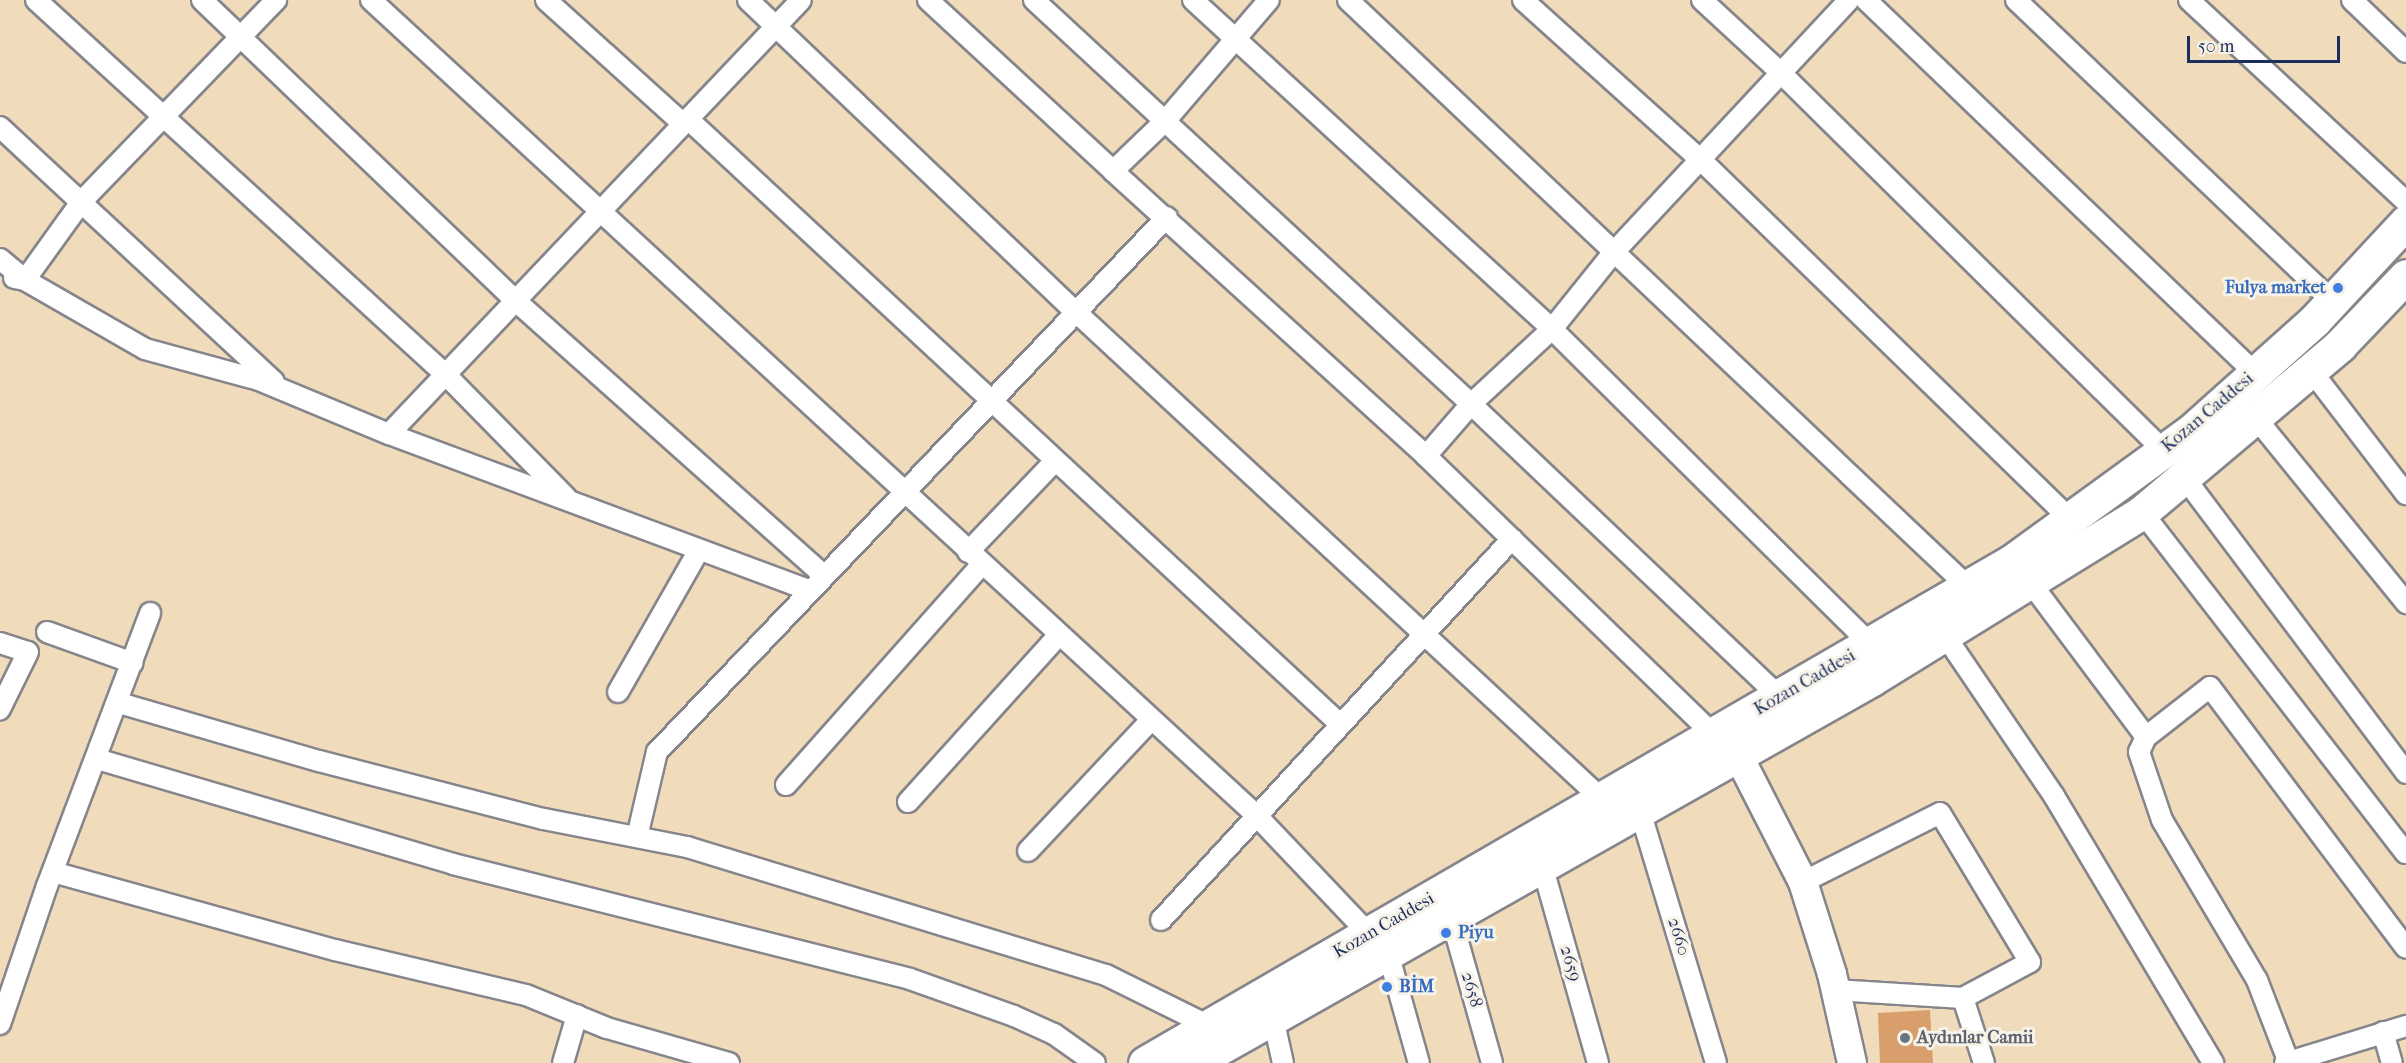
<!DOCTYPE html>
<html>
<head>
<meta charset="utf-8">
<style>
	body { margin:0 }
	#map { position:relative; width:2406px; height:1063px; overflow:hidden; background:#f0dbba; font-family:"IM FELL French Canon",serif }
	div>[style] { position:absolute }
	.building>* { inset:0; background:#d89f6d }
	.roads { filter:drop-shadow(2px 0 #86858c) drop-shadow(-2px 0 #86858c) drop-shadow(0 2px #86858c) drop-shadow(0 -2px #86858c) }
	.street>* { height:20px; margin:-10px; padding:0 10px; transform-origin:10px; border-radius:10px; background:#fff }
	.secondary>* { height:28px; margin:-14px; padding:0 14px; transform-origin:14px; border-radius:14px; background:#fff }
	.highway>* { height:33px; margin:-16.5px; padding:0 16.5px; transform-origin:16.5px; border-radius:16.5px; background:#fff }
	.dots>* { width:16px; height:16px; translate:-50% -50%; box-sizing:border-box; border:3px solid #f7f3e8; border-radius:50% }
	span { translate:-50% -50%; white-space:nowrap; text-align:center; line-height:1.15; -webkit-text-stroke:6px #f7f3e8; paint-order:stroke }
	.shop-label { font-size:18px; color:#366cbe; font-weight:700 }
	.right { translate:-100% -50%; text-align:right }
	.left { translate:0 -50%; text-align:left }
	.street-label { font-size:18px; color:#1b2f5e }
	.worship-label { font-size:18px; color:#5b616d; font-weight:700 }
	.scale { position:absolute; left:2187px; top:36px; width:153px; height:27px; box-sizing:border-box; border:3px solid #1b2f5e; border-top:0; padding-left:8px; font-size:18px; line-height:21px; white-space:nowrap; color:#1b2f5e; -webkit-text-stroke:4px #f7f3e8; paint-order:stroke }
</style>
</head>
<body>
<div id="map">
	<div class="building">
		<div style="clip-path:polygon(1930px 1010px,1933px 1063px,1880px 1063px,1878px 1013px)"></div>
	</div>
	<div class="roads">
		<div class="street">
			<div style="left:36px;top:0;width:554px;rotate:42.44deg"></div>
			<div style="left:445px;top:374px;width:173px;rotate:45.5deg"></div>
			<div style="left:202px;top:0;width:436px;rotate:43.8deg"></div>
			<div style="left:517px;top:302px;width:410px;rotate:41.7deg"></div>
			<div style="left:371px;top:0;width:1203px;rotate:42.64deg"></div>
			<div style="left:1256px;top:815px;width:164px;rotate:46.5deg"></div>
			<div style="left:546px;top:0;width:185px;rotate:42.1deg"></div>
			<div style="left:748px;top:0;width:453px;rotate:43.6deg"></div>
			<div style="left:1076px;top:312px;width:718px;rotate:42.8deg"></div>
			<div style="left:928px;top:0;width:252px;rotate:42.7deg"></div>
			<div style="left:1113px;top:171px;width:74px;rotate:-43.9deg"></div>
			<div style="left:1166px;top:120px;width:158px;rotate:-49.4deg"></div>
			<div style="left:1034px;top:0;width:595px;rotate:42.75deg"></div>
			<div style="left:1471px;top:404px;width:427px;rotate:43.5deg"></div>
			<div style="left:1193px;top:0;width:487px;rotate:42.5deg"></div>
			<div style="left:1552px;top:329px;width:449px;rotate:44.7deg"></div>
			<div style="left:1348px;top:0;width:854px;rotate:43.43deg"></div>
			<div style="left:1523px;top:0;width:241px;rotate:42deg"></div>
			<div style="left:1702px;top:161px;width:513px;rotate:44.21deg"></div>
			<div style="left:1702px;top:0;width:108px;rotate:42.7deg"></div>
			<div style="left:1781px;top:73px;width:538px;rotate:44.62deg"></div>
			<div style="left:1866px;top:0;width:539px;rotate:43.8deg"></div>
			<div style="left:2016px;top:0;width:436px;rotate:43.6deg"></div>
			<div style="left:2189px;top:0;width:296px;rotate:42.9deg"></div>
			<div style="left:2352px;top:0;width:75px;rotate:43.9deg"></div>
			<div style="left:688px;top:119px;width:889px;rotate:42.86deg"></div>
			<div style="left:0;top:127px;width:374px;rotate:42.9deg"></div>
			<div style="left:1113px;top:171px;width:423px;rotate:42.3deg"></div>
			<div style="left:1426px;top:456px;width:69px;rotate:-49.1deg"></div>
			<div style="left:1471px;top:404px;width:110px;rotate:-42.8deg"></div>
			<div style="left:1552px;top:329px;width:97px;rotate:-51.2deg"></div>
			<div style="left:1613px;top:253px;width:346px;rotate:-47deg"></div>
			<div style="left:0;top:259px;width:33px;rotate:40deg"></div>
			<div style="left:25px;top:280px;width:138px;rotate:29.9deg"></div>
			<div style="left:145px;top:349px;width:118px;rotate:15.2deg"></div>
			<div style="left:259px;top:380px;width:141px;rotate:22.6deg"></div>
			<div style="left:389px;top:434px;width:448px;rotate:20.4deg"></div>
			<div style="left:14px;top:278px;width:11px;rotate:10deg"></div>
			<div style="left:25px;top:280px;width:96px;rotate:-54.3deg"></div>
			<div style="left:81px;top:202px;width:281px;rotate:-46deg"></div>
			<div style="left:2310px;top:369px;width:158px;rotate:52.5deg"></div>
			<div style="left:2255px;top:417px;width:240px;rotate:50.9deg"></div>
			<div style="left:389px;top:434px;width:598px;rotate:-46.49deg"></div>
			<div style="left:1426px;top:456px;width:402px;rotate:44.1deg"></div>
			<div style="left:2184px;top:477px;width:370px;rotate:53.1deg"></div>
			<div style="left:2142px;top:512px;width:431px;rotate:52.3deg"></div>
			<div style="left:968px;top:552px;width:124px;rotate:-46.3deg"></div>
			<div style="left:2030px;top:582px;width:194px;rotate:53.2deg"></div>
			<div style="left:47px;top:632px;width:91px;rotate:19.8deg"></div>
			<div style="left:1944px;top:634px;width:196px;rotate:55.8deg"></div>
			<div style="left:2054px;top:796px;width:311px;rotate:59.2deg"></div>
			<div style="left:0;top:643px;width:29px;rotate:18deg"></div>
			<div style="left:28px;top:652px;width:64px;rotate:116.2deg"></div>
			<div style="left:618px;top:692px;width:161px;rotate:-60.3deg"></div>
			<div style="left:119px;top:703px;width:208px;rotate:16.2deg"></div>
			<div style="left:319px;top:761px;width:232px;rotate:14.5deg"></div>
			<div style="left:544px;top:819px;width:146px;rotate:11.1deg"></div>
			<div style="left:687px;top:847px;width:438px;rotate:17deg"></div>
			<div style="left:1106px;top:975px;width:115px;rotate:26.3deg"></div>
			<div style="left:97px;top:759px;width:371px;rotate:16.4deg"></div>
			<div style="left:453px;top:864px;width:471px;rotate:14.1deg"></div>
			<div style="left:910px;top:979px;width:110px;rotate:19.6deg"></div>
			<div style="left:1014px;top:1016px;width:44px;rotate:24.2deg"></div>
			<div style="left:1054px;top:1034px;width:50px;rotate:35.3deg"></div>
			<div style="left:786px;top:785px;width:294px;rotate:-48.4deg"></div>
			<div style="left:908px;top:802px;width:224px;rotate:-47.9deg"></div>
			<div style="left:1640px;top:811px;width:263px;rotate:73.2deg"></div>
			<div style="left:637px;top:837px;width:87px;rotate:-76.8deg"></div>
			<div style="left:657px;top:752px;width:739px;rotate:-46.37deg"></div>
			<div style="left:1028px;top:851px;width:180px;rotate:-46.8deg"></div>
			<div style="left:1542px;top:865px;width:206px;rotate:74.2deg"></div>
			<div style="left:53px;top:872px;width:293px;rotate:15.5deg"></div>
			<div style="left:335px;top:950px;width:196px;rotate:13.3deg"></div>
			<div style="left:526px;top:995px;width:87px;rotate:22.2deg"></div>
			<div style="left:607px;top:1028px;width:127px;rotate:16deg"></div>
			<div style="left:1803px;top:882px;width:153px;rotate:-26.7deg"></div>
			<div style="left:1940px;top:813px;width:174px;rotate:58.9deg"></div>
			<div style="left:2030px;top:962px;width:76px;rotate:151.8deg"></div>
			<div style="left:1451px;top:917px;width:152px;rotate:74.3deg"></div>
			<div style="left:1161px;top:920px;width:518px;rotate:-47.35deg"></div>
			<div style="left:1388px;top:953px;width:114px;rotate:74.3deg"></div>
			<div style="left:1835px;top:990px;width:128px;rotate:3.6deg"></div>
			<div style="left:1963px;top:998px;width:68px;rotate:72.1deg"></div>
			<div style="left:1273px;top:1018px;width:46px;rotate:77.5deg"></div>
			<div style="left:0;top:1024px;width:146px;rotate:-71.2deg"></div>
			<div style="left:47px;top:886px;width:292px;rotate:-69.3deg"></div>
			<div style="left:2383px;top:1032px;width:32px;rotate:74deg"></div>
			<div style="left:563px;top:1063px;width:50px;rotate:-73.7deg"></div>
			<div style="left:2285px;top:1063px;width:127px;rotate:-17deg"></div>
			<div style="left:2289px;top:1063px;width:89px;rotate:-111.1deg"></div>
			<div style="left:2257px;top:980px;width:186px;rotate:-120.7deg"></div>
			<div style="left:2162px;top:820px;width:72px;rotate:-108.7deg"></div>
			<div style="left:2139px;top:752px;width:17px;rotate:-65deg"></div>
			<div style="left:2146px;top:737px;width:81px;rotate:-38deg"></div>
			<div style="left:2210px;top:687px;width:326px;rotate:53.1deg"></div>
		</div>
		<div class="secondary">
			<div style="left:1738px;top:755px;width:143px;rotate:62.9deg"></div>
			<div style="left:1803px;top:882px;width:96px;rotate:72.5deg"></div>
			<div style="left:1832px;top:974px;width:91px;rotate:77.3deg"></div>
		</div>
		<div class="highway">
			<div style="left:1145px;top:1063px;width:1002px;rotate:-30.07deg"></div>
			<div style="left:2012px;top:561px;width:221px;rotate:-36deg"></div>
			<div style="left:2191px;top:431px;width:166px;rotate:-41.8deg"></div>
			<div style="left:2315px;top:320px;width:134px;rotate:-47.1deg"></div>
			<div style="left:1193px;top:1063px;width:780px;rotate:-29.49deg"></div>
			<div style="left:1872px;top:679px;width:317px;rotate:-31.7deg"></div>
			<div style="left:2142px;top:512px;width:259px;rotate:-40.1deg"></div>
			<div style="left:2340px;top:345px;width:95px;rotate:-46.3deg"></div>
		</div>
	</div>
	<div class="dots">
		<div style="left:2338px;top:288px;background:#3f7fe0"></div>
		<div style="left:1446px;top:933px;background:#3f7fe0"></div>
		<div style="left:1387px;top:987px;background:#3f7fe0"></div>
		<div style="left:1905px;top:1038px;background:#6b7280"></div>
	</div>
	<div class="shop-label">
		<span class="right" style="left:2326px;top:288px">Fulya market</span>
		<span class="left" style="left:1458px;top:933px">Piyu</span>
		<span class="left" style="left:1399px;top:987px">BİM</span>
	</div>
	<div class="street-label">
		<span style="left:2208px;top:413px;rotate:-40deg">Kozan Caddesi</span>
		<span style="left:1805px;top:683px;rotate:-30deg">Kozan Caddesi</span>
		<span style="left:1384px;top:926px;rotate:-30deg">Kozan Caddesi</span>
		<span style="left:1678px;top:937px;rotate:73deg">2660</span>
		<span style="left:1570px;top:964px;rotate:74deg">2659</span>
		<span style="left:1471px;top:990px;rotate:74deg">2658</span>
	</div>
	<div class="worship-label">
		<span class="left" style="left:1917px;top:1038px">Aydınlar Camii</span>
	</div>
	<div class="scale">50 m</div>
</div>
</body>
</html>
